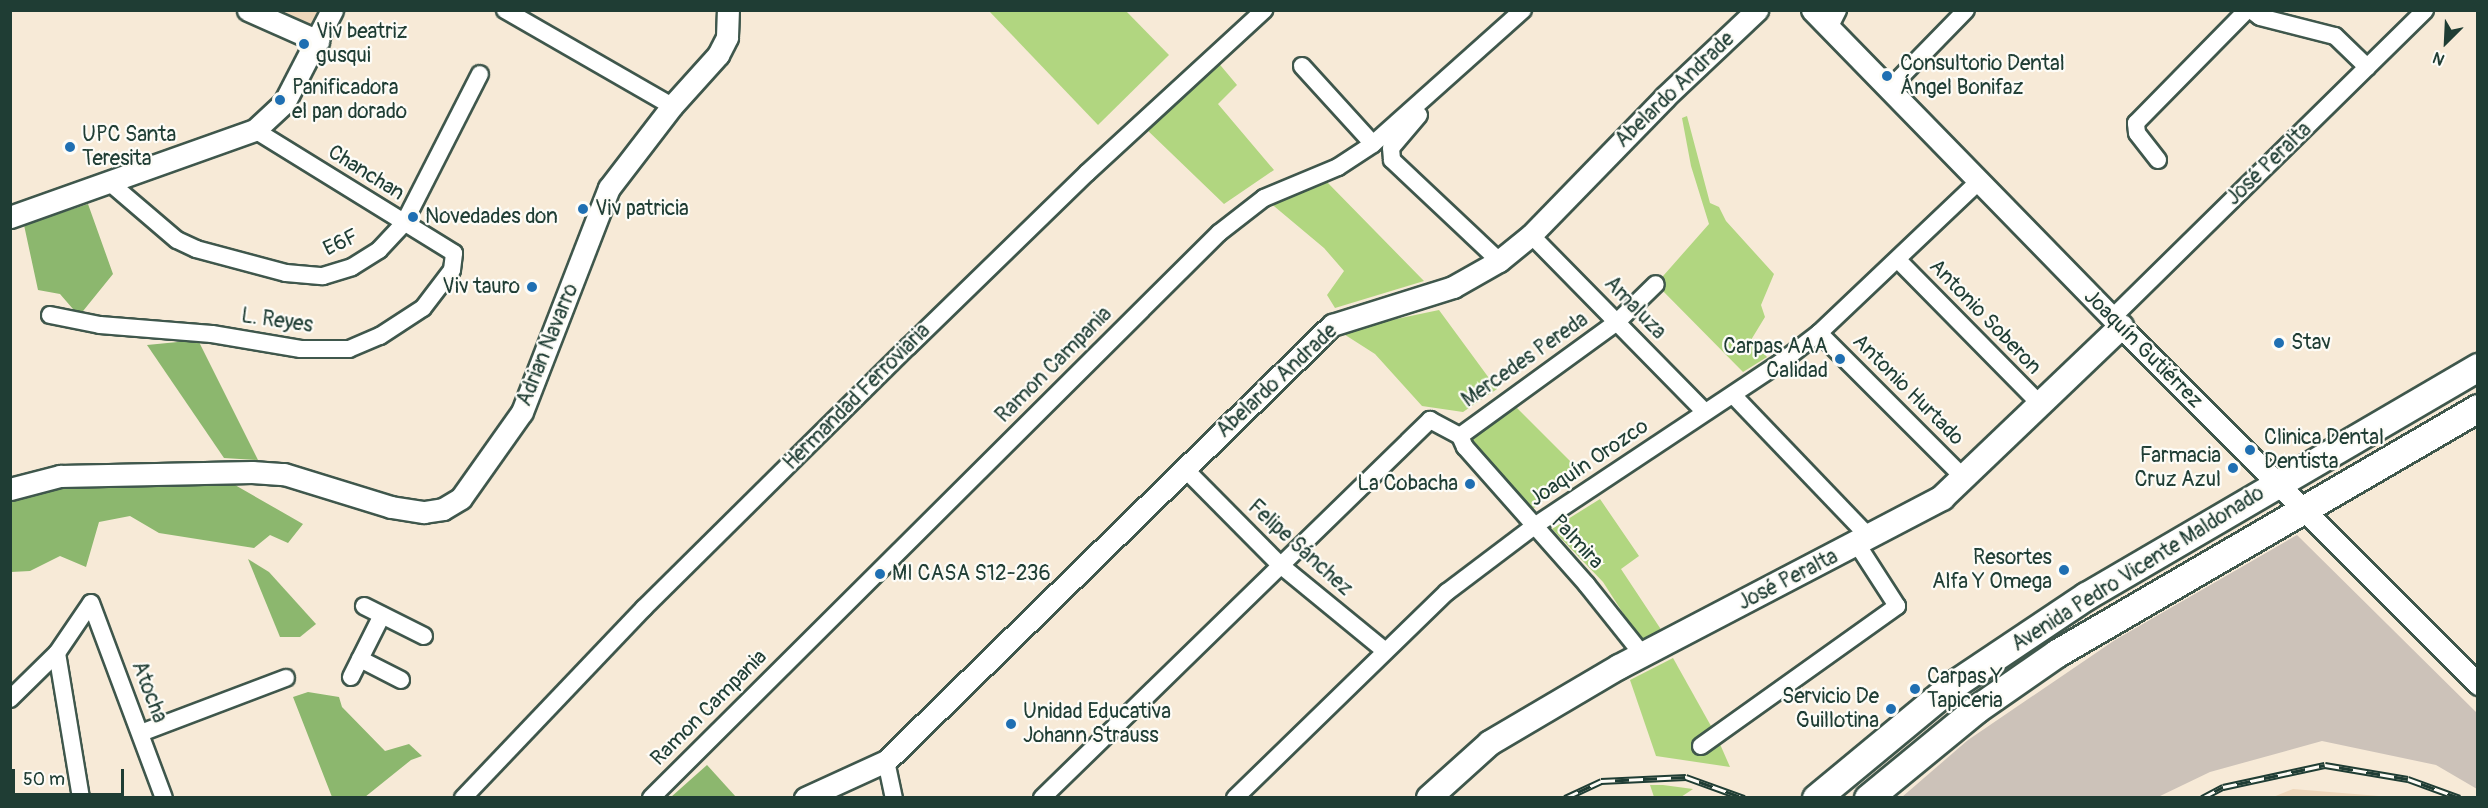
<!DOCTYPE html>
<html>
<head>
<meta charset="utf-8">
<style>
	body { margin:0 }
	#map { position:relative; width:2488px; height:808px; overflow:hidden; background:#f7ead7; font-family:Pangolin,sans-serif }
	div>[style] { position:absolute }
	.built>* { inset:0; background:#eed7bb }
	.industrial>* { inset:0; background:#ccc2b9 }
	.green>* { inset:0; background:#b1d680 }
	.forest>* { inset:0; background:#8cb76e }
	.roads { filter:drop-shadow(2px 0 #3f574c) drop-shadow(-2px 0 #3f574c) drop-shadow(0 2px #3f574c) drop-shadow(0 -2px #3f574c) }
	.minor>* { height:16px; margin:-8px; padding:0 8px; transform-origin:8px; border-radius:8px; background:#fff }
	.tertiary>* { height:21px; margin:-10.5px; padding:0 10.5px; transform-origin:10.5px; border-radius:10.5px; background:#fff }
	.secondary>* { height:24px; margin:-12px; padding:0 12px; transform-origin:12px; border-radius:12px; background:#fff }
	.primary>* { height:27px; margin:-13.5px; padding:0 13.5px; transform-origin:13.5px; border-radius:13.5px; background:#fff }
	.rail>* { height:7px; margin-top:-3.5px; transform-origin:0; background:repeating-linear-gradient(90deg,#fdfcf7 0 14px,#1f3d34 0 28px); box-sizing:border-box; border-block:2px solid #1f3d34 }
	.dots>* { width:16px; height:16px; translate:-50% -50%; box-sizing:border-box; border:3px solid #fdfcf7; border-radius:50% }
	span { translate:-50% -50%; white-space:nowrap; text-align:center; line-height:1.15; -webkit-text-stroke:4.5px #fdfcf7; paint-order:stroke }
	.poi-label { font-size:21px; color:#1f3d34 }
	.left { translate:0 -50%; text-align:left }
	.right { translate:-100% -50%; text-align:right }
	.street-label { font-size:21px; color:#1f3d34 }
	.frame { position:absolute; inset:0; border:12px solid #1f3d34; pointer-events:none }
	.north { position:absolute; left:2416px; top:12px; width:60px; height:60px; -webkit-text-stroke:4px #fdfcf7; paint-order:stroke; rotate:204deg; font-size:16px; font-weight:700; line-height:24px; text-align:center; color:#1f3d34 }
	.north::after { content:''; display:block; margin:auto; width:21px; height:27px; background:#1f3d34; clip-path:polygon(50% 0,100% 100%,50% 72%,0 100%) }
	.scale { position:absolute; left:12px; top:769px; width:112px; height:27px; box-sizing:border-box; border:3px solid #1f3d34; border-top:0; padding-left:8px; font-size:18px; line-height:21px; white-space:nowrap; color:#1f3d34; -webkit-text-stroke:4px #fdfcf7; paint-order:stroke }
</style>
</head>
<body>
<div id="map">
	<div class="built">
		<div style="clip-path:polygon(270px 11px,321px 11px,313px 27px)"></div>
		<div style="clip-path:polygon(2293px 789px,2379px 796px,2381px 797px,2273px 797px)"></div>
	</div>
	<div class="industrial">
		<div style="clip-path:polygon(2297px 535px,2477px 713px,2477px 789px,2436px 765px,2322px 741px,2210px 772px,2158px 797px,1902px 797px,1968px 740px,2115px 640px)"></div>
	</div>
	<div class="green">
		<div style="clip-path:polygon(989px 11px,1126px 11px,1169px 55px,1098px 125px)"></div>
		<div style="clip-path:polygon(1216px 60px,1237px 85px,1218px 104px,1274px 170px,1224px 204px,1144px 127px)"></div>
		<div style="clip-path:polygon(1687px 116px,1710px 203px,1719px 207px,1726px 221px,1774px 274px,1761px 305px,1765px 317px,1751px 340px,1767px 357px,1743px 372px,1656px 284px,1709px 224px,1691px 166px,1682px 118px)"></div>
		<div style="clip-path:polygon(1326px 181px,1424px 281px,1335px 308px,1327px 295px,1344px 271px,1324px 248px,1269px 202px)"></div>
		<div style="clip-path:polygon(1439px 310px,1497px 389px,1463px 412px,1422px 406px,1375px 354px,1339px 331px)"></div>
		<div style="clip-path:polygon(1515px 406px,1582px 473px,1531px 510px,1470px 437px)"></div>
		<div style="clip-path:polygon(1600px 499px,1639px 556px,1621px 569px,1662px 631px,1641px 641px,1603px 582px,1552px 529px)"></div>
		<div style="clip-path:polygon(1673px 658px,1716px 735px,1730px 767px,1656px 756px,1630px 680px)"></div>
		<div style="clip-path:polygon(1650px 785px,1663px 785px,1693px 789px,1681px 797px,1654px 797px)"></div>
	</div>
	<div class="forest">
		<div style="clip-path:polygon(88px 204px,113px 274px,79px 316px,60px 294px,38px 290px,24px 225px)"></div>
		<div style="clip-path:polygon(198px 340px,258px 460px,224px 458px,147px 345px)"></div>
		<div style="clip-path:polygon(61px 483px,235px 485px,303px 524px,288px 543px,270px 535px,254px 548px,159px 533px,130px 516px,99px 522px,86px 567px,60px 556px,30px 571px,11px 572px,10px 495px)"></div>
		<div style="clip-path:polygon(248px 559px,269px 572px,316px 624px,300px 637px,280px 637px)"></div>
		<div style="clip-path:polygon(308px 692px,339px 697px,342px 707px,385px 751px,409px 744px,422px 756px,411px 760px,365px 797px,332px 797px,293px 697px)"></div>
		<div style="clip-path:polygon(707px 765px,736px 797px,671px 797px)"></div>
	</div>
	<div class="roads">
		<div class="minor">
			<div style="left:505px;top:10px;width:193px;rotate:29.9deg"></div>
			<div style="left:2251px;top:10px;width:11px;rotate:38deg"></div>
			<div style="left:2260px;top:17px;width:77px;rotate:14.2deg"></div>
			<div style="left:2335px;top:36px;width:45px;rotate:44.1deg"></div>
			<div style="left:1829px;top:28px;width:20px;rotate:-63deg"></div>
			<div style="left:1302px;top:66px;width:105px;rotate:47.7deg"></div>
			<div style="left:1889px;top:89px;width:110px;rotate:-45.7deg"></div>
			<div style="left:1419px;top:115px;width:43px;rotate:130.3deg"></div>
			<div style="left:1391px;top:148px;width:12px;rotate:85deg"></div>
			<div style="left:1392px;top:160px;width:147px;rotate:43.3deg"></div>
			<div style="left:2158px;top:160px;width:34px;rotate:-128deg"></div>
			<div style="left:2137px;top:133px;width:10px;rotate:-96deg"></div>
			<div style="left:2136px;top:123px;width:158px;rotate:-45.5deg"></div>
			<div style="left:109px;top:182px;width:89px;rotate:40.5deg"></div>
			<div style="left:177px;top:240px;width:21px;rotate:25deg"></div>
			<div style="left:196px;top:249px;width:93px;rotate:14.9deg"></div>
			<div style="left:286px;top:273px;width:37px;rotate:5deg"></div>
			<div style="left:323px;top:276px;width:30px;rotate:-17deg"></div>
			<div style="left:352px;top:267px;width:32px;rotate:-32deg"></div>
			<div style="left:379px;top:250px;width:37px;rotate:-47deg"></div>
			<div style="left:404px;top:223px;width:167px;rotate:-63deg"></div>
			<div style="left:1531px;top:235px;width:248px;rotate:45.5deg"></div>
			<div style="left:1898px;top:260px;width:204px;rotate:45.4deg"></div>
			<div style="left:50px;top:315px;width:51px;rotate:11.3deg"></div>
			<div style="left:100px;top:325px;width:112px;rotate:4.6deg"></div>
			<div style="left:212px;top:334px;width:90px;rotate:9.6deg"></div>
			<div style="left:301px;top:349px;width:48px"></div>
			<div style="left:349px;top:349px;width:34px;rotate:-23deg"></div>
			<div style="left:380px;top:336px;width:51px;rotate:-33.1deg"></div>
			<div style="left:423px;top:308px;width:48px;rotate:-52.7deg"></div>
			<div style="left:452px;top:270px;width:17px;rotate:-83deg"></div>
			<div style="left:454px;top:253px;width:234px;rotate:-148.3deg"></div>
			<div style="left:2112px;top:318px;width:439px;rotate:-44.5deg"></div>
			<div style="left:1819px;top:333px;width:206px;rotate:45deg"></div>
			<div style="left:1733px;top:395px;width:198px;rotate:46.2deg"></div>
			<div style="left:1460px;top:436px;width:194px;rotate:-36deg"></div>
			<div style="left:1617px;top:322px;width:54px;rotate:-44.3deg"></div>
			<div style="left:1190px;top:474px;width:127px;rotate:45.3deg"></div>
			<div style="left:1279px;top:564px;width:136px;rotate:39.3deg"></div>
			<div style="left:91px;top:603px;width:208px;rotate:69.5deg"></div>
			<div style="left:364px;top:606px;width:67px;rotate:26.6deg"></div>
			<div style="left:57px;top:653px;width:147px;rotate:80.6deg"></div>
			<div style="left:360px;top:659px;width:46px;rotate:27.1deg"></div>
			<div style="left:351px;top:677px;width:69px;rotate:-63.4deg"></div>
			<div style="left:10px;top:699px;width:66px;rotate:-44.4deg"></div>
			<div style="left:57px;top:653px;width:60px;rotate:-55.8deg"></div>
			<div style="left:141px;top:733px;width:155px;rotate:-20.8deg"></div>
			<div style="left:1701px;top:746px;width:241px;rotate:-35.5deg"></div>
			<div style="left:1897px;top:606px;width:74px;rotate:-122.8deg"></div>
			<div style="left:886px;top:761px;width:38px;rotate:78deg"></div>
			<div style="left:463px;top:798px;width:262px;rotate:-46.4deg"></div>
			<div style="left:644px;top:608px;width:371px;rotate:-44.7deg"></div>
			<div style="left:908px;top:347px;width:250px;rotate:-44.2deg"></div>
			<div style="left:1087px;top:173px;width:241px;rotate:-42.6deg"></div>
			<div style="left:651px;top:798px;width:801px;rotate:-44.85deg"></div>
			<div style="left:1219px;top:233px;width:57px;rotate:-37.9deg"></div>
			<div style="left:1264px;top:198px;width:80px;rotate:-22.7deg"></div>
			<div style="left:1338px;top:167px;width:42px;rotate:-33.3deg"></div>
			<div style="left:1373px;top:144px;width:201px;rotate:-41.8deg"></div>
			<div style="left:1042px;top:798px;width:542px;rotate:-44.25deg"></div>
			<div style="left:1430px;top:420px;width:34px;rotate:28deg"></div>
			<div style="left:1460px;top:436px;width:12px;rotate:66deg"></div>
			<div style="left:1465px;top:447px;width:184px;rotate:48.5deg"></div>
			<div style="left:1587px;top:585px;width:88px;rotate:51.4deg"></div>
			<div style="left:1235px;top:798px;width:296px;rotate:-44.2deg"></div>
			<div style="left:1447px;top:592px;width:108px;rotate:-37.1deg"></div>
			<div style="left:1533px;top:527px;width:296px;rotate:-33.6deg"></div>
			<div style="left:1780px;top:363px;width:49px;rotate:-37.6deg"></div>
			<div style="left:1819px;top:333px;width:221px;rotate:-43.5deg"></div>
		</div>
		<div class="tertiary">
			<div style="left:248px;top:10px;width:77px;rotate:23.9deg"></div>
			<div style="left:1812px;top:10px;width:443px;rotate:45.7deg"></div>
			<div style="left:2121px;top:327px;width:505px;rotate:45deg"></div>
			<div style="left:10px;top:217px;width:260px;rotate:-19.6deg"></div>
			<div style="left:255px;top:130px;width:40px;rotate:-43deg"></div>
			<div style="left:284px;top:103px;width:105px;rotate:-62.7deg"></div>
			<div style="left:10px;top:489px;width:52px;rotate:-14.6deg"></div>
			<div style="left:60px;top:476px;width:192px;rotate:-1.2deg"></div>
			<div style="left:252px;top:472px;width:32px;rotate:4deg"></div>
			<div style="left:284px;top:474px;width:112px;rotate:17.1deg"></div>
			<div style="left:391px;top:507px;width:33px;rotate:9deg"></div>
			<div style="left:424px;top:512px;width:19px;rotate:-9deg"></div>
			<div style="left:443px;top:509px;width:21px;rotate:-31deg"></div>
			<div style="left:461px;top:498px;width:105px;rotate:-54.7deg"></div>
			<div style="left:522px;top:412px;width:240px;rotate:-68.8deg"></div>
			<div style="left:609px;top:188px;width:103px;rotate:-52.5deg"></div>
			<div style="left:672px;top:106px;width:69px;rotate:-48deg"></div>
			<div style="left:718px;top:55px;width:20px;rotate:-63deg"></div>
			<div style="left:727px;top:37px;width:27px;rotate:-88deg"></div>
			<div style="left:805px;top:798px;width:89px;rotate:-24.6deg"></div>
			<div style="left:886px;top:761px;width:624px;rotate:-44.35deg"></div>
			<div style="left:1332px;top:325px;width:127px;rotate:-17.4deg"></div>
			<div style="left:1453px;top:287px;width:53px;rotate:-29.5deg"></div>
			<div style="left:1499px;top:261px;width:41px;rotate:-39.1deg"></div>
			<div style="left:1531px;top:235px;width:192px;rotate:-45.8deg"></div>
			<div style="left:1665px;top:97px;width:127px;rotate:-43.4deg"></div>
		</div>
		<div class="secondary">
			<div style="left:1429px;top:798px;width:82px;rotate:-42deg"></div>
			<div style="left:1490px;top:743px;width:150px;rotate:-30.5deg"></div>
			<div style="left:1619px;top:667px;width:365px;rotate:-27.6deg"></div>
			<div style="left:1942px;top:498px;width:248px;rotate:-43.7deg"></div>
		</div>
		<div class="primary">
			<div style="left:1816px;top:798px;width:174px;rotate:-39.6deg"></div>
			<div style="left:1950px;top:687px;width:164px;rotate:-33.8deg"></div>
			<div style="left:2086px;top:596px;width:454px;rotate:-30.3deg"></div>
			<div style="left:1868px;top:798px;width:139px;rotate:-39.4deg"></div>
			<div style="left:1975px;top:710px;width:100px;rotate:-34.8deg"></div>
			<div style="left:2057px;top:653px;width:487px;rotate:-30.2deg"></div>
		</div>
	</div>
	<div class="rail">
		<div style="left:1565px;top:798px;width:40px;rotate:-25deg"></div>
		<div style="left:1601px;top:781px;width:85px;rotate:-2.7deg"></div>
		<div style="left:1686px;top:777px;width:62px;rotate:19.9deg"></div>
		<div style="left:2202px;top:798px;width:24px;rotate:-28deg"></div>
		<div style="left:2223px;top:787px;width:104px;rotate:-12.2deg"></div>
		<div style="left:2325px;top:765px;width:84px;rotate:9.6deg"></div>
		<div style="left:2408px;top:779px;width:55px;rotate:20.1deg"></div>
	</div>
	<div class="dots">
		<div style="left:304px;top:44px;background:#1f6fb2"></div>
		<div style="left:1887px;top:76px;background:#1f6fb2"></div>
		<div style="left:280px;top:100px;background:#1f6fb2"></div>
		<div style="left:70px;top:147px;background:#1f6fb2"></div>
		<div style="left:583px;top:209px;background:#1f6fb2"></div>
		<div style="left:413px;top:217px;background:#1f6fb2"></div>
		<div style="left:532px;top:287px;background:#1f6fb2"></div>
		<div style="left:2279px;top:343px;background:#1f6fb2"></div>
		<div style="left:1840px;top:359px;background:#1f6fb2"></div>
		<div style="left:2250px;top:450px;background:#1f6fb2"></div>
		<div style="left:2233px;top:468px;background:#1f6fb2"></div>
		<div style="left:1470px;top:484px;background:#1f6fb2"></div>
		<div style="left:2064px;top:570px;background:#1f6fb2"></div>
		<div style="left:880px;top:574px;background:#1f6fb2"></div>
		<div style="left:1915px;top:689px;background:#1f6fb2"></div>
		<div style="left:1891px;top:709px;background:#1f6fb2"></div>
		<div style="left:1011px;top:724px;background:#1f6fb2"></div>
	</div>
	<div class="poi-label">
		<span class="left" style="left:316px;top:44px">Viv beatriz<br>gusqui</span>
		<span class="left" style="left:1900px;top:76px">Consultorio Dental<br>Ángel Bonifaz</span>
		<span class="left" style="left:292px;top:100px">Panificadora<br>el pan dorado</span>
		<span class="left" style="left:82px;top:147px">UPC Santa<br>Teresita</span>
		<span class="left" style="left:595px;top:209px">Viv patricia</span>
		<span class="left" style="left:425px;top:217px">Novedades don</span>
		<span class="right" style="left:520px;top:287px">Viv tauro</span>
		<span class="left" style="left:2291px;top:343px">Stav</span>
		<span class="right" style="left:1828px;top:359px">Carpas AAA<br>Calidad</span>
		<span class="left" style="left:2264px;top:450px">Clinica Dental<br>Dentista</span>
		<span class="right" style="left:2221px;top:468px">Farmacia<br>Cruz Azul</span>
		<span class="right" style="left:1458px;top:484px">La Cobacha</span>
		<span class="right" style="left:2052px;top:570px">Resortes<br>Alfa Y Omega</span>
		<span class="left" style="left:892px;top:574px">MI CASA S12-236</span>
		<span class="left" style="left:1927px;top:689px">Carpas Y<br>Tapiceria</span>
		<span class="right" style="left:1879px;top:709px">Servicio De<br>Guillotina</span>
		<span class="left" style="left:1023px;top:724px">Unidad Educativa<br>Johann Strauss</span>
	</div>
	<div class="street-label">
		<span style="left:1675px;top:90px;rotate:-44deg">Abelardo Andrade</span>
		<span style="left:2269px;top:164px;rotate:-44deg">José Peralta</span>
		<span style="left:366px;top:173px;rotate:32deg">Chanchan</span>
		<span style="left:341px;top:243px;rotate:-25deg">E6F</span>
		<span style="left:1635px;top:308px;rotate:46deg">Amaluza</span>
		<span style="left:1985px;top:317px;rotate:46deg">Antonio Soberon</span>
		<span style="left:277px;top:321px;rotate:8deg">L. Reyes</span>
		<span style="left:548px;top:345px;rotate:-68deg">Adrian Navarro</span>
		<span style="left:2143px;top:349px;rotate:45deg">Joaquín Gutiérrez</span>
		<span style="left:1525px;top:360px;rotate:-35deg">Mercedes Pereda</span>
		<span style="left:1054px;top:365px;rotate:-45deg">Ramon Campania</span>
		<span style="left:1277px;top:381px;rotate:-43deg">Abelardo Andrade</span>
		<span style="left:1908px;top:390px;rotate:45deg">Antonio Hurtado</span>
		<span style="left:857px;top:397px;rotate:-45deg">Hermandad Ferroviaria</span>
		<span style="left:1589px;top:463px;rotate:-34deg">Joaquín Orozco</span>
		<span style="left:1577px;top:542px;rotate:47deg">Palmira</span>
		<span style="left:1300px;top:548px;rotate:42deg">Felipe Sánchez</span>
		<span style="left:2138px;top:569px;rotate:-32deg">Avenida Pedro Vicente Maldonado</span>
		<span style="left:1788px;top:580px;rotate:-27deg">José Peralta</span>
		<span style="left:149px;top:692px;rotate:69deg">Atocha</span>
		<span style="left:709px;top:708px;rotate:-45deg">Ramon Campania</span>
	</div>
	<div class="frame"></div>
	<div class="north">N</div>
	<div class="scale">50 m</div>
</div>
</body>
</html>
